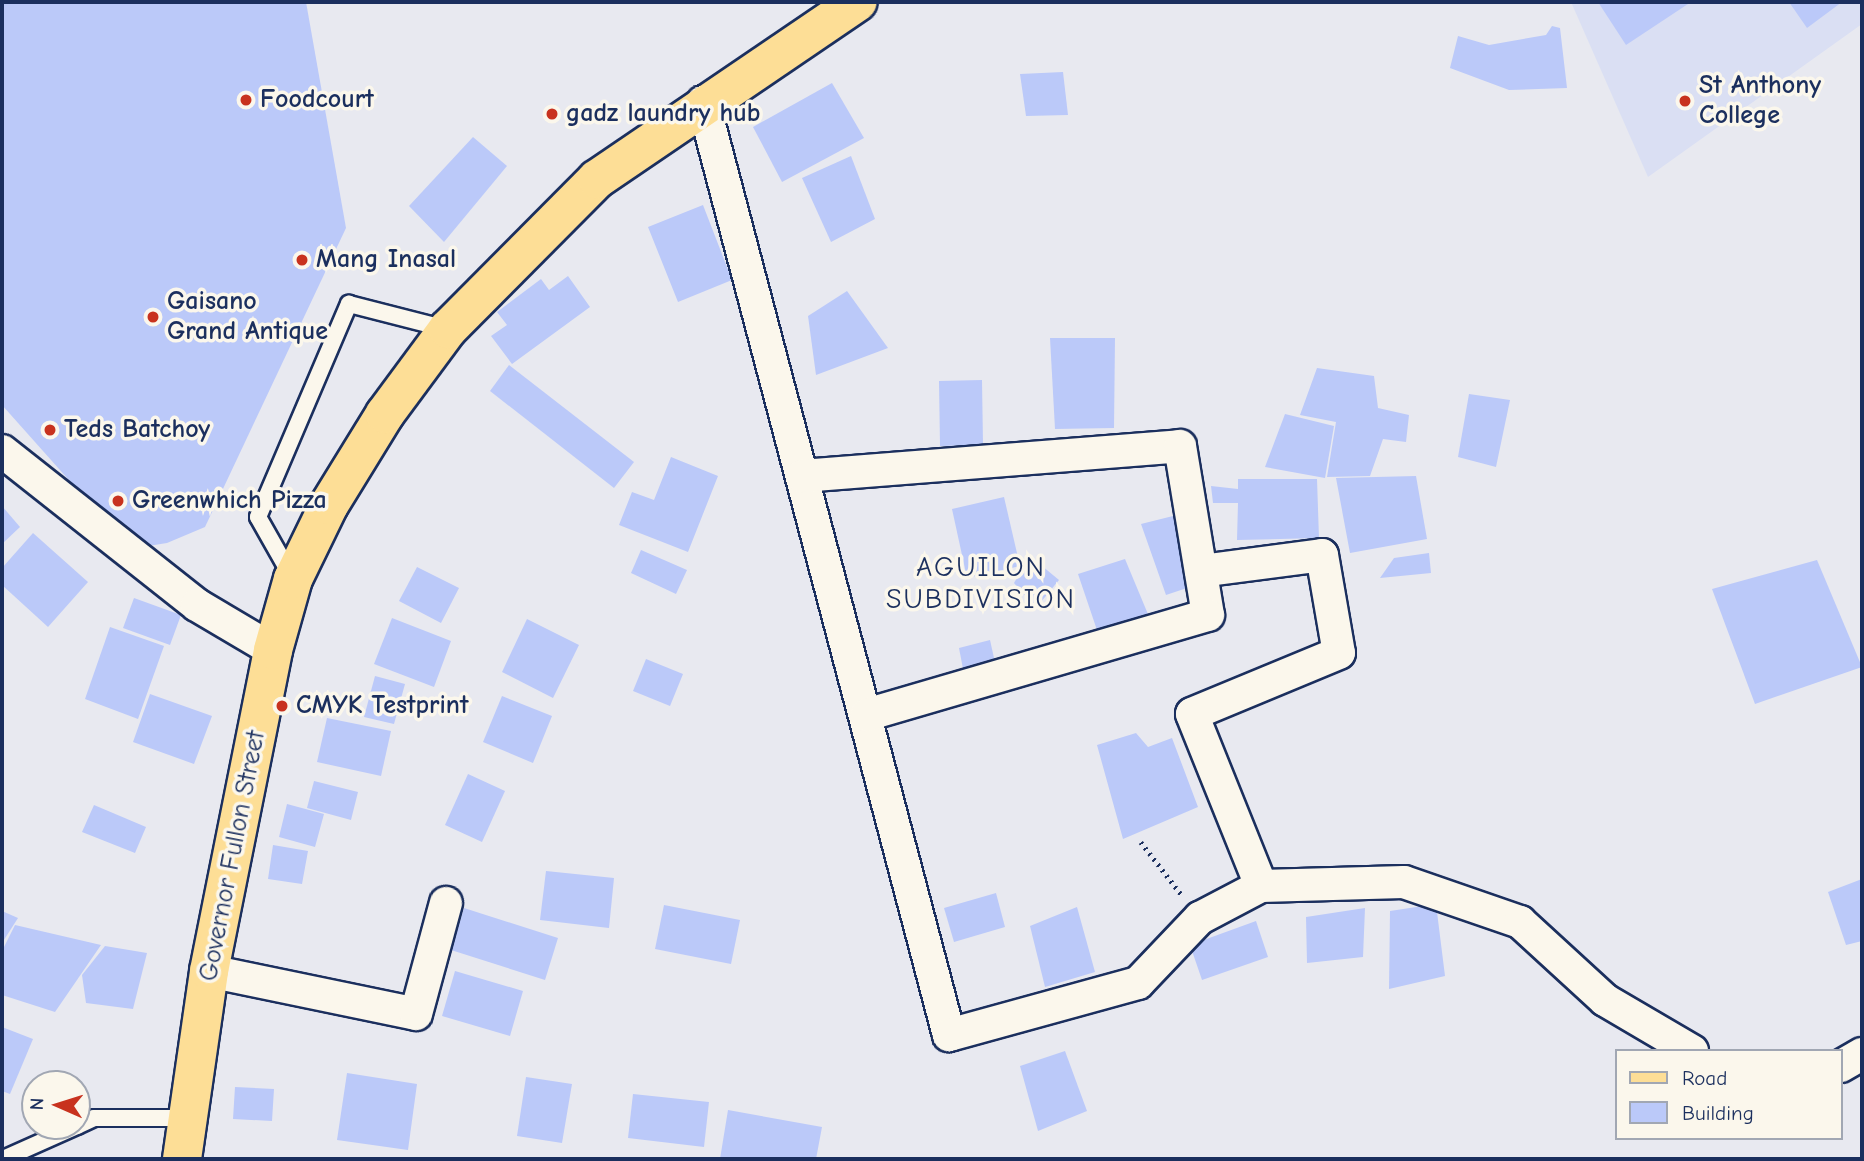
<!DOCTYPE html>
<html>
<head>
<meta charset="utf-8">
<style>
	body { margin:0 }
	#map { position:relative; width:1864px; height:1161px; overflow:hidden; background:#e8e9f0; font-family:"Comic Neue",sans-serif }
	div>[style] { position:absolute }
	.built>* { inset:0; background:#dadff3 }
	.building>* { inset:0; background:#bbc9f9 }
	.path>* { height:4.5px; margin-top:-2.25px; transform-origin:0; background:repeating-linear-gradient(90deg,#1b2f5e 0 2px,transparent 0 7px) }
	.roads { filter:drop-shadow(2px 0 #1b2f5e) drop-shadow(-2px 0 #1b2f5e) drop-shadow(0 2px #1b2f5e) drop-shadow(0 -2px #1b2f5e) }
	.lane>* { height:16px; margin:-8px; padding:0 8px; transform-origin:8px; border-radius:8px; background:#fbf7ec }
	.street>* { height:32px; margin:-16px; padding:0 16px; transform-origin:16px; border-radius:16px; background:#fbf7ec }
	.primary>* { height:38px; margin:-19px; padding:0 19px; transform-origin:19px; border-radius:19px; background:#fdde96 }
	.dots>* { width:19px; height:19px; translate:-50% -50%; box-sizing:border-box; border:4px solid #fbf7ec; border-radius:50% }
	span { translate:-50% -50%; white-space:nowrap; text-align:center; line-height:1.15; -webkit-text-stroke:7px #fbf7ec; paint-order:stroke }
	.poi-label { font-size:26px; color:#1b2f5e; font-weight:700 }
	.left { translate:0 -50%; text-align:left }
	.street-label { font-size:26px; color:#1b2f5e }
	.neighbourhood-label { font-size:28px; color:#1b2f5e; letter-spacing:2px }
	.frame { position:absolute; inset:0; border:4px solid #1b2f5e; pointer-events:none }
	.legend { position:absolute; left:1615px; top:1049px; width:228px; height:91px; box-sizing:border-box; background:#fbf7ec; border:2px solid #a1a7b3; margin:0; padding:9px 12px; list-style:none; font-size:21px; color:#1b2f5e }
	.legend li { display:flex; align-items:center; gap:14px; height:35px }
	.legend b { width:35px; border:2px solid #a1a7b3 }
	.north { position:absolute; left:21px; top:1070px; width:70px; height:70px; box-sizing:border-box; background:#fbf7ec; border:2px solid #a1a7b3; border-radius:50%; rotate:273deg; font-size:19px; font-weight:700; line-height:28px; text-align:center; color:#1b2f5e }
	.north::after { content:''; display:block; margin:auto; width:24px; height:32px; background:#c8321e; clip-path:polygon(50% 0,100% 100%,50% 72%,0 100%) }
</style>
</head>
<body>
<div id="map">
	<div class="built">
		<div style="clip-path:polygon(1571px 2px,1862px 2px,1862px 24px,1648px 177px)"></div>
	</div>
	<div class="building">
		<div style="clip-path:polygon(2px 2px,306px 2px,346px 228px,205px 527px,167px 543px,142px 547px,84px 497px,2px 405px)"></div>
		<div style="clip-path:polygon(1598px 2px,1691px 2px,1626px 45px)"></div>
		<div style="clip-path:polygon(1789px 2px,1842px 2px,1807px 28px)"></div>
		<div style="clip-path:polygon(1552px 26px,1560px 28px,1567px 88px,1509px 90px,1450px 68px,1458px 36px,1489px 45px,1546px 35px)"></div>
		<div style="clip-path:polygon(1063px 72px,1068px 115px,1026px 116px,1020px 74px)"></div>
		<div style="clip-path:polygon(832px 83px,864px 138px,782px 182px,753px 127px)"></div>
		<div style="clip-path:polygon(473px 137px,507px 166px,444px 242px,409px 206px)"></div>
		<div style="clip-path:polygon(851px 156px,875px 219px,831px 242px,802px 178px)"></div>
		<div style="clip-path:polygon(703px 205px,732px 280px,678px 302px,648px 227px)"></div>
		<div style="clip-path:polygon(568px 276px,590px 307px,512px 364px,491px 336px,507px 325px,497px 312px,541px 279px,549px 290px)"></div>
		<div style="clip-path:polygon(847px 291px,888px 348px,816px 375px,808px 316px)"></div>
		<div style="clip-path:polygon(1050px 338px,1115px 338px,1114px 428px,1055px 429px)"></div>
		<div style="clip-path:polygon(509px 365px,634px 462px,614px 488px,490px 391px)"></div>
		<div style="clip-path:polygon(1317px 368px,1374px 376px,1378px 408px,1409px 415px,1406px 442px,1383px 439px,1370px 476px,1327px 477px,1336px 422px,1300px 415px)"></div>
		<div style="clip-path:polygon(982px 380px,983px 445px,940px 446px,939px 381px)"></div>
		<div style="clip-path:polygon(1469px 394px,1510px 400px,1496px 467px,1458px 457px)"></div>
		<div style="clip-path:polygon(1285px 414px,1334px 426px,1325px 478px,1265px 467px)"></div>
		<div style="clip-path:polygon(671px 457px,718px 476px,688px 552px,619px 525px,632px 492px,654px 500px)"></div>
		<div style="clip-path:polygon(1416px 476px,1427px 539px,1350px 553px,1336px 478px)"></div>
		<div style="clip-path:polygon(1238px 479px,1317px 479px,1319px 538px,1237px 540px,1238px 503px,1213px 503px,1211px 486px,1238px 489px)"></div>
		<div style="clip-path:polygon(1004px 497px,1020px 566px,967px 578px,952px 509px)"></div>
		<div style="clip-path:polygon(2px 506px,20px 527px,2px 544px)"></div>
		<div style="clip-path:polygon(1181px 514px,1202px 583px,1166px 595px,1141px 524px)"></div>
		<div style="clip-path:polygon(33px 533px,88px 582px,48px 627px,2px 585px,2px 568px)"></div>
		<div style="clip-path:polygon(641px 550px,687px 570px,676px 594px,631px 573px)"></div>
		<div style="clip-path:polygon(1429px 553px,1431px 573px,1380px 578px,1394px 558px)"></div>
		<div style="clip-path:polygon(1030px 556px,1059px 580px,1036px 608px,1014px 583px)"></div>
		<div style="clip-path:polygon(1125px 559px,1150px 619px,1099px 636px,1078px 574px)"></div>
		<div style="clip-path:polygon(1817px 560px,1862px 667px,1755px 704px,1712px 589px)"></div>
		<div style="clip-path:polygon(417px 567px,459px 588px,441px 623px,399px 601px)"></div>
		<div style="clip-path:polygon(134px 598px,181px 615px,170px 645px,123px 628px)"></div>
		<div style="clip-path:polygon(392px 618px,451px 641px,434px 687px,374px 664px)"></div>
		<div style="clip-path:polygon(527px 619px,579px 645px,553px 698px,502px 672px)"></div>
		<div style="clip-path:polygon(110px 627px,164px 646px,138px 719px,85px 699px)"></div>
		<div style="clip-path:polygon(990px 640px,996px 667px,964px 674px,959px 648px)"></div>
		<div style="clip-path:polygon(646px 659px,683px 674px,670px 706px,633px 691px)"></div>
		<div style="clip-path:polygon(375px 676px,405px 684px,394px 724px,364px 717px)"></div>
		<div style="clip-path:polygon(150px 694px,212px 716px,194px 764px,133px 742px)"></div>
		<div style="clip-path:polygon(502px 696px,552px 716px,533px 763px,483px 742px)"></div>
		<div style="clip-path:polygon(327px 718px,391px 731px,381px 776px,317px 762px)"></div>
		<div style="clip-path:polygon(1136px 733px,1148px 747px,1172px 738px,1198px 807px,1123px 839px,1097px 745px)"></div>
		<div style="clip-path:polygon(468px 774px,505px 791px,482px 842px,445px 825px)"></div>
		<div style="clip-path:polygon(314px 781px,358px 792px,351px 820px,307px 808px)"></div>
		<div style="clip-path:polygon(287px 804px,324px 814px,315px 847px,279px 837px)"></div>
		<div style="clip-path:polygon(94px 805px,146px 827px,135px 853px,82px 832px)"></div>
		<div style="clip-path:polygon(273px 845px,308px 851px,302px 884px,268px 879px)"></div>
		<div style="clip-path:polygon(546px 871px,614px 878px,609px 928px,540px 920px)"></div>
		<div style="clip-path:polygon(1862px 879px,1862px 941px,1846px 945px,1828px 892px)"></div>
		<div style="clip-path:polygon(996px 893px,1005px 927px,954px 942px,944px 908px)"></div>
		<div style="clip-path:polygon(1436px 904px,1445px 976px,1389px 989px,1390px 911px)"></div>
		<div style="clip-path:polygon(664px 905px,740px 920px,731px 964px,655px 949px)"></div>
		<div style="clip-path:polygon(1077px 907px,1095px 972px,1045px 987px,1030px 926px)"></div>
		<div style="clip-path:polygon(464px 908px,558px 938px,545px 980px,451px 950px)"></div>
		<div style="clip-path:polygon(1365px 908px,1363px 957px,1307px 963px,1306px 917px)"></div>
		<div style="clip-path:polygon(2px 911px,18px 918px,2px 943px)"></div>
		<div style="clip-path:polygon(1256px 921px,1268px 957px,1202px 980px,1190px 945px)"></div>
		<div style="clip-path:polygon(15px 925px,101px 945px,55px 1012px,2px 995px,2px 951px)"></div>
		<div style="clip-path:polygon(105px 946px,147px 953px,133px 1009px,86px 1003px,82px 975px)"></div>
		<div style="clip-path:polygon(455px 971px,523px 991px,510px 1036px,442px 1016px)"></div>
		<div style="clip-path:polygon(2px 1027px,33px 1039px,10px 1094px,2px 1091px)"></div>
		<div style="clip-path:polygon(1065px 1051px,1087px 1111px,1038px 1131px,1020px 1066px)"></div>
		<div style="clip-path:polygon(347px 1073px,417px 1084px,408px 1150px,337px 1140px)"></div>
		<div style="clip-path:polygon(526px 1077px,572px 1084px,562px 1143px,517px 1136px)"></div>
		<div style="clip-path:polygon(235px 1087px,274px 1089px,272px 1121px,233px 1119px)"></div>
		<div style="clip-path:polygon(633px 1094px,709px 1102px,704px 1147px,628px 1138px)"></div>
		<div style="clip-path:polygon(728px 1110px,822px 1127px,816px 1159px,720px 1159px)"></div>
	</div>
	<div class="path">
		<div style="left:1141px;top:842px;width:66px;rotate:52.4deg"></div>
	</div>
	<div class="roads">
		<div class="lane">
			<div style="left:292px;top:577px;width:69px;rotate:-119.5deg"></div>
			<div style="left:258px;top:517px;width:232px;rotate:-66.9deg"></div>
			<div style="left:349px;top:304px;width:101px;rotate:14.3deg"></div>
			<div style="left:77px;top:1126px;width:19px;rotate:-25deg"></div>
			<div style="left:94px;top:1118px;width:94px"></div>
			<div style="left:3px;top:1159px;width:81px;rotate:-24deg"></div>
		</div>
		<div class="street">
			<div style="left:703px;top:102px;width:965px;rotate:75.23deg"></div>
			<div style="left:949px;top:1035px;width:196px;rotate:-15.4deg"></div>
			<div style="left:1138px;top:983px;width:90px;rotate:-46.4deg"></div>
			<div style="left:1200px;top:918px;width:69px;rotate:-27.7deg"></div>
			<div style="left:1261px;top:886px;width:143px;rotate:-1.6deg"></div>
			<div style="left:1404px;top:882px;width:123px;rotate:19deg"></div>
			<div style="left:1520px;top:922px;width:115px;rotate:42.5deg"></div>
			<div style="left:1605px;top:1000px;width:101px;rotate:30.4deg"></div>
			<div style="left:2px;top:451px;width:248px;rotate:38.3deg"></div>
			<div style="left:197px;top:605px;width:88px;rotate:30.6deg"></div>
			<div style="left:802px;top:476px;width:379px;rotate:-4.5deg"></div>
			<div style="left:1180px;top:446px;width:171px;rotate:80.6deg"></div>
			<div style="left:1208px;top:615px;width:356px;rotate:163.7deg"></div>
			<div style="left:1201px;top:571px;width:122px;rotate:-7.5deg"></div>
			<div style="left:1322px;top:555px;width:99px;rotate:80.2deg"></div>
			<div style="left:1339px;top:653px;width:159px;rotate:157.5deg"></div>
			<div style="left:1192px;top:714px;width:185px;rotate:68.1deg"></div>
			<div style="left:209px;top:971px;width:211px;rotate:11.7deg"></div>
			<div style="left:416px;top:1014px;width:115px;rotate:-74.9deg"></div>
			<div style="left:1841px;top:1066px;width:24px;rotate:-30deg"></div>
		</div>
		<div class="primary">
			<div style="left:182px;top:1159px;width:190px;rotate:-81.8deg"></div>
			<div style="left:209px;top:971px;width:327px;rotate:-78.7deg"></div>
			<div style="left:273px;top:650px;width:74px;rotate:-74.3deg"></div>
			<div style="left:293px;top:579px;width:82px;rotate:-64.1deg"></div>
			<div style="left:329px;top:505px;width:107px;rotate:-58.4deg"></div>
			<div style="left:385px;top:414px;width:106px;rotate:-53.5deg"></div>
			<div style="left:448px;top:329px;width:211px;rotate:-45.2deg"></div>
			<div style="left:597px;top:179px;width:315px;rotate:-34.2deg"></div>
		</div>
	</div>
	<div class="dots">
		<div style="left:246px;top:100px;background:#c8321e"></div>
		<div style="left:1685px;top:101px;background:#c8321e"></div>
		<div style="left:552px;top:114px;background:#c8321e"></div>
		<div style="left:302px;top:260px;background:#c8321e"></div>
		<div style="left:153px;top:317px;background:#c8321e"></div>
		<div style="left:50px;top:430px;background:#c8321e"></div>
		<div style="left:118px;top:501px;background:#c8321e"></div>
		<div style="left:282px;top:706px;background:#c8321e"></div>
	</div>
	<div class="poi-label">
		<span class="left" style="left:1699px;top:101px">St Anthony<br>College</span>
		<span class="left" style="left:260px;top:100px">Foodcourt</span>
		<span class="left" style="left:566px;top:114px">gadz laundry hub</span>
		<span class="left" style="left:316px;top:260px">Mang Inasal</span>
		<span class="left" style="left:167px;top:317px">Gaisano<br>Grand Antique</span>
		<span class="left" style="left:64px;top:430px">Teds Batchoy</span>
		<span class="left" style="left:132px;top:501px">Greenwhich Pizza</span>
		<span class="left" style="left:296px;top:706px">CMYK Testprint</span>
	</div>
	<div class="street-label">
		<span style="left:233px;top:856px;rotate:-79deg">Governor Fullon Street</span>
	</div>
	<div class="neighbourhood-label">
		<span style="left:981px;top:583px">AGUILON<br>SUBDIVISION</span>
	</div>
	<div class="frame"></div>
	<ul class="legend">
	<li><b style="height:9px;background:#fdde96"></b>Road</li>
	<li><b style="height:19px;background:#bbc9f9"></b>Building</li>
	</ul>
	<div class="north">N</div>
</div>
</body>
</html>
